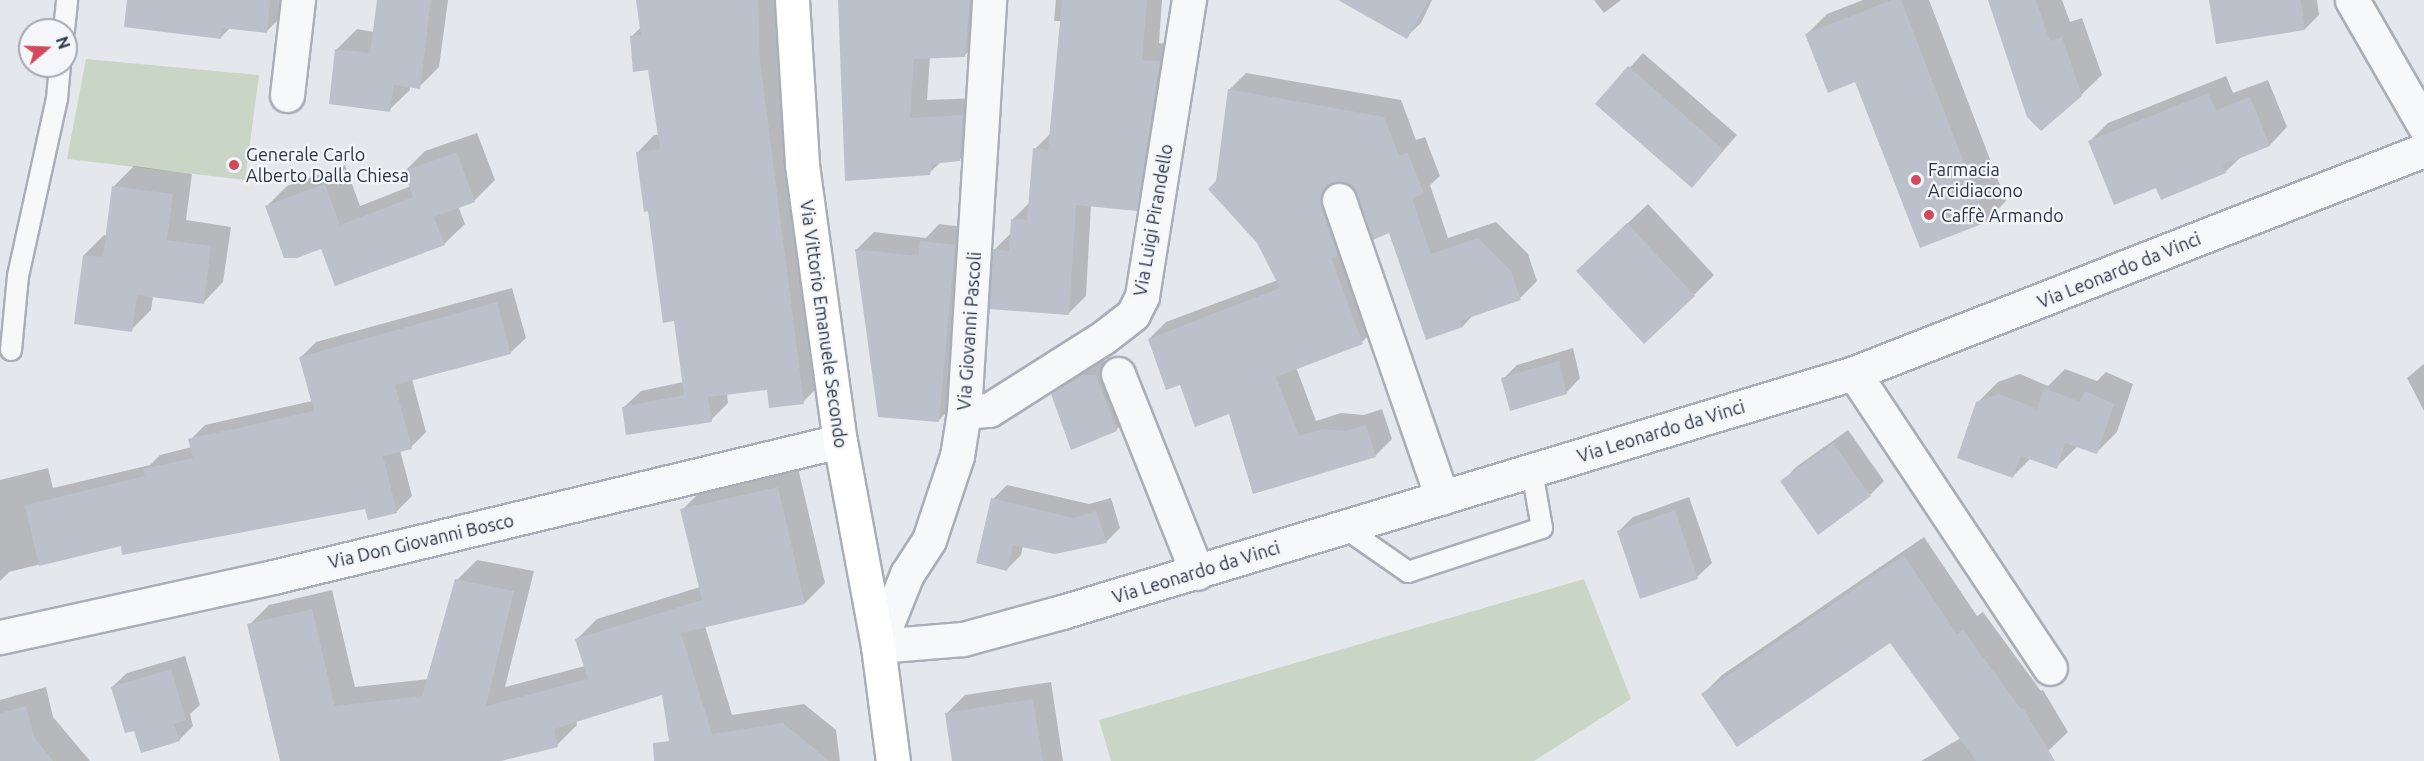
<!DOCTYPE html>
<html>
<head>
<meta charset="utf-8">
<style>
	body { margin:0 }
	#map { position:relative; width:2424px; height:761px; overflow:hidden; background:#e4e7ec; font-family:Ubuntu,sans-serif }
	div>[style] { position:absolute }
	.green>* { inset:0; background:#c9d6c5 }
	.shadow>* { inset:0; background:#0003 }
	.building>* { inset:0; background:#bbc0ca }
	.roads { filter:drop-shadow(2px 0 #a9aeb7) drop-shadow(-2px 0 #a9aeb7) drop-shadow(0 2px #a9aeb7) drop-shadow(0 -2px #a9aeb7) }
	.service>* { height:20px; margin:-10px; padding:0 10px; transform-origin:10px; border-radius:10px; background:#f7f8fa }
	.minor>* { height:33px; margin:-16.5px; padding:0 16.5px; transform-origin:16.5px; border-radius:16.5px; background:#f7f8fa }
	.tertiary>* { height:33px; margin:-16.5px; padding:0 16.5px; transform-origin:16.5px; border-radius:16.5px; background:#f7f8fa }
	.secondary>* { height:33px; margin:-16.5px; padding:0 16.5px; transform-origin:16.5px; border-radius:16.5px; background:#fff }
	.dots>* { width:16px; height:16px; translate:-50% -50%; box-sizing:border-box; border:3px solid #f4f6f9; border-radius:50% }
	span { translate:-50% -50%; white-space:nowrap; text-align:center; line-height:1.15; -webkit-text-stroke:4.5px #f4f6f9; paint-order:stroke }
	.poi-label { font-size:18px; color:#2b3445 }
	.left { translate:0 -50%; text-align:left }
	.street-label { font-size:18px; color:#2b3445 }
	.north { position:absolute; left:18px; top:18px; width:60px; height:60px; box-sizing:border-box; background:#f4f6f9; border:2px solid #a4a8b1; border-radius:50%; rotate:71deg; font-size:16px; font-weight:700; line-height:24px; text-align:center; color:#2b3445 }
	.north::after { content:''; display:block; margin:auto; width:21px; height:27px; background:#d1495b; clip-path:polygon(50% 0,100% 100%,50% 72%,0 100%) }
</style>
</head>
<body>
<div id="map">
	<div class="green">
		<div style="clip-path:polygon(86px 59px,259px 75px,245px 180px,67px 159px)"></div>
		<div style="clip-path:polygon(1584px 579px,1631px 699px,1534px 761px,1111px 761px,1099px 720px)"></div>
	</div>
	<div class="shadow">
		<div style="clip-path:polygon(129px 0,288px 0,286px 12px,266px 32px,230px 28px,221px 37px)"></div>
		<div style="clip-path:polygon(378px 0,448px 0,439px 67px,419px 87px,410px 86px,410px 90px,389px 110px,337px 49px,357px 29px,374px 32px)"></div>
		<div style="clip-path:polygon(638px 0,775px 0,777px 42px,820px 385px,803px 402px,768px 388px,727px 393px,728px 403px,711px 420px,623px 408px,641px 391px,683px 382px,675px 320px,637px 153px,654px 135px,659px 135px,650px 69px,631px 37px,641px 27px)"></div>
		<div style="clip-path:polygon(840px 0,985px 0,983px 37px,964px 56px,930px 57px,927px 100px,980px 98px,978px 141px,960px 159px,941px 162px,929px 173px)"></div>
		<div style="clip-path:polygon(1056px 0,1162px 0,1159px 43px,1176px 45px,1153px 192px,1136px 209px,1091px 205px,1086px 296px,1069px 313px,994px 250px,1012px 232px,1013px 219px,1030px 202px,1035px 149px,1052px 132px,1062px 21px,1054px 21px)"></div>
		<div style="clip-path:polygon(1357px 0,1432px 0,1421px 23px,1406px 37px)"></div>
		<div style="clip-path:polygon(1594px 0,1621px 0,1604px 13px)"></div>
		<div style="clip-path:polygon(1863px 0,1929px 0,2006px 201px,1986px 221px,1856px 80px,1807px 34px,1827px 14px)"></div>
		<div style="clip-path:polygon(1989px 0,2062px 0,2070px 22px,2082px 18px,2102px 75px,2081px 95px)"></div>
		<div style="clip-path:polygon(2211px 0,2317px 0,2319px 15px,2305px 29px)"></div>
		<div style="clip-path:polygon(1643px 53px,1737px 135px,1692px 186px,1597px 104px)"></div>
		<div style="clip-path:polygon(1246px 73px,1401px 100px,1416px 140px,1425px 137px,1440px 176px,1430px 185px,1448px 238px,1496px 222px,1528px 254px,1537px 281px,1520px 298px,1474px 314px,1463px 326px,1427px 338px,1390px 231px,1352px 184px,1337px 181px,1379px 325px,1362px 342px,1296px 367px,1316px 421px,1341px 413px,1364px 415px,1382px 409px,1392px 439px,1375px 456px,1254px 492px,1230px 412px,1180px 383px,1149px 339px,1166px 322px,1278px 280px,1258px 242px,1217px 182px,1229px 90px)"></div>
		<div style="clip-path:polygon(2226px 76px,2233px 93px,2268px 80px,2287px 127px,2270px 145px,2241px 157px,2225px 172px,2157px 186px,2090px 141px,2108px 123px)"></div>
		<div style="clip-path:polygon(477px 133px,495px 180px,475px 200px,458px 206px,465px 224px,444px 244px,322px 247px,267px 206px,287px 186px,345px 165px,360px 206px,411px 186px,405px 171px,425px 151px)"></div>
		<div style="clip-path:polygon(134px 166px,192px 174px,186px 220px,231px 227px,223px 282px,203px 303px,153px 296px,151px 310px,131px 330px,84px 255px,104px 235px,108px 236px,114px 186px)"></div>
		<div style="clip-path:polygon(1648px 204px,1714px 275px,1694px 295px,1598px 251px)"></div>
		<div style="clip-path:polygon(939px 224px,972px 228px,956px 403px,938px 421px,856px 250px,874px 232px,926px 238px)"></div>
		<div style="clip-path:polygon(512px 288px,526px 338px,510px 353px,412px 379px,426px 432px,411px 447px,400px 450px,412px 496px,397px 511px,366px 507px,122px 544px,9px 572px,0 581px,0 480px,48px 468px,53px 488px,150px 465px,160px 455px,192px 447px,190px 440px,205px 425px,312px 401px,301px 357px,316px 342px)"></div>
		<div style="clip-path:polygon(1573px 348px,1580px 378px,1566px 393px,1503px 379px,1517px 365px)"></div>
		<div style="clip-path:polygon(1098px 361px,1110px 361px,1131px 415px,1116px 430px,1053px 394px,1068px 380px)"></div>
		<div style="clip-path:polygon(2424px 364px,2424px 411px,2407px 378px)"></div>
		<div style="clip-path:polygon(2065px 369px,2097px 381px,2106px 372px,2133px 384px,2117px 432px,2097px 452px,2077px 447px,2056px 467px,2031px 458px,2013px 476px,1977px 403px,1998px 382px,2020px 374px,2048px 386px)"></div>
		<div style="clip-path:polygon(1848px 430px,1884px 481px,1870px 495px,1782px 482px,1796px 467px)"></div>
		<div style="clip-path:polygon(798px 468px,825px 583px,805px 603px,705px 626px,732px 715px,804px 704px,836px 730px,840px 761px,674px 761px,663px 693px,576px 720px,577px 725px,557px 745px,495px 761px,281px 761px,249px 625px,269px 605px,332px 590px,355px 687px,429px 679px,457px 580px,477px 560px,534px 571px,505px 687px,585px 666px,577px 639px,597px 619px,700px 587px,682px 510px,702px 490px)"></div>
		<div style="clip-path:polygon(1007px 485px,1089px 504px,1111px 498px,1120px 528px,1106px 542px,1023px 546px,1021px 555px,1007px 569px,993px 499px)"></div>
		<div style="clip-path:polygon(1689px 497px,1712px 563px,1697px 577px,1619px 531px,1633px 517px)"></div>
		<div style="clip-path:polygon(1924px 537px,1977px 616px,1983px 612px,2041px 691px,2043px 690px,2068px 732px,2048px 751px,2031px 761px,1921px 761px,1961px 738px,1890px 641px,1703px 694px,1722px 675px)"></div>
		<div style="clip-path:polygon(185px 656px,200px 705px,190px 714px,193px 726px,179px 740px,135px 729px,112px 687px,127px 673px)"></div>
		<div style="clip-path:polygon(1051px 682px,1063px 761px,954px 761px,947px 713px,965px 695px)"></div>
		<div style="clip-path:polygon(46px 687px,53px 717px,90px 761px,0 761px,0 700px)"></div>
	</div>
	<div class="building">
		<div style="clip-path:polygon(127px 0,270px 0,267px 33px,222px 28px,221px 39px,124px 27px)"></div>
		<div style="clip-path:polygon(377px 0,431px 0,420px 89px,394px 85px,390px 112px,329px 104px,335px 49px,370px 53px)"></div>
		<div style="clip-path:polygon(636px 0,758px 0,760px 60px,804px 404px,769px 408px,767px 390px,708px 397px,712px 422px,626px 435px,622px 407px,684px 395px,674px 321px,663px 323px,648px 211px,644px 212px,636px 152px,660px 149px,648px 70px,633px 72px,630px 36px,641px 35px)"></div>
		<div style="clip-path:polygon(838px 0,970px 0,965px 57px,914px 59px,910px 118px,963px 115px,960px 161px,931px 164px,930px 175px,845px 181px)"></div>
		<div style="clip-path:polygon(1062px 0,1147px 0,1142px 60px,1160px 61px,1137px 211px,1076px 205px,1069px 315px,989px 309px,993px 249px,1009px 251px,1011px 219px,1027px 220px,1033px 148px,1048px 150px)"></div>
		<div style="clip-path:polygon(1338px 0,1429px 0,1407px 39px)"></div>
		<div style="clip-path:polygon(1892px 0,1901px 0,1987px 222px,1920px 248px,1855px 82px,1828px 93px,1805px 34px)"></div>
		<div style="clip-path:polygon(1988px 0,2036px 0,2050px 41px,2062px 37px,2082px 96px,2041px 131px,2027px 117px)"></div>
		<div style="clip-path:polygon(2209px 0,2301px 0,2305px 30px,2216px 44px)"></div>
		<div style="clip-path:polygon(1628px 66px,1724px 150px,1692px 188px,1595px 104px)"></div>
		<div style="clip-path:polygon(1228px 89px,1384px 117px,1399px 156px,1408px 153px,1424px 194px,1412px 198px,1431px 254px,1478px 238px,1511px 271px,1521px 300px,1460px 321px,1463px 327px,1426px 340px,1389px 233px,1373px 240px,1357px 194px,1351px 186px,1343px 182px,1333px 182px,1325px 187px,1321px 196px,1321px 206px,1338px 255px,1331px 258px,1363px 344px,1276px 377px,1299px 436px,1323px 429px,1346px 431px,1366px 425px,1376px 457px,1253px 494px,1229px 414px,1195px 427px,1180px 385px,1166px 390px,1148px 339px,1280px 288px,1257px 243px,1208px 189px,1216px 181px)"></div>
		<div style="clip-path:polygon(2208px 93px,2216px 110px,2250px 97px,2270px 146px,2223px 165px,2226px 173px,2161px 200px,2156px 188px,2114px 205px,2088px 141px)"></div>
		<div style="clip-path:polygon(457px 152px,475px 202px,434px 217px,445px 245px,335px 286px,321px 249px,297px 258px,284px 258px,265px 206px,325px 184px,340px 225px,413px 197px,404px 171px)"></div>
		<div style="clip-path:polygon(112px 186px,173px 194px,167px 240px,211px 246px,204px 304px,137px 295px,132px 332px,74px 324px,83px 255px,103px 257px)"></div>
		<div style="clip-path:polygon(1627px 223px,1695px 296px,1644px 344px,1576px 271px)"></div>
		<div style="clip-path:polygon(920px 241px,955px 245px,939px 422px,878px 417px,855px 249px,918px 256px)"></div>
		<div style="clip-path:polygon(497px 302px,511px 354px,395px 385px,412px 449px,383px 456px,397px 513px,368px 520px,365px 509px,122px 555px,121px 546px,39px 566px,25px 505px,145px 476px,143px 469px,193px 458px,188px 439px,314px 411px,299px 357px)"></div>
		<div style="clip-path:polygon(1559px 361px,1567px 394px,1510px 411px,1501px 378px)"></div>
		<div style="clip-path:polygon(1082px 375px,1096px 375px,1117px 431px,1071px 450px,1051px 394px)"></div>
		<div style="clip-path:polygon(2044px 388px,2080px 402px,2085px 391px,2114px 404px,2097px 454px,2065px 443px,2057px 469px,2021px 456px,2013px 478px,1957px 458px,1976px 402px,1999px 394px,2037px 409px)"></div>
		<div style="clip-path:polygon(1833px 443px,1871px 496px,1818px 535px,1780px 481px)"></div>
		<div style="clip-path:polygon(778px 487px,805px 604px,681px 633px,712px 734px,783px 723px,829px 761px,654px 761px,653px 743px,669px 741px,662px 695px,554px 729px,558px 747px,501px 761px,280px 761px,247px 624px,312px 609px,335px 706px,422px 696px,455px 579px,514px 591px,486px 706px,588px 679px,575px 639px,702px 600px,680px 509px)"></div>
		<div style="clip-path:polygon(991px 498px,1074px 518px,1096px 511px,1107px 543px,1055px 554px,1013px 545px,1007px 571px,976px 563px)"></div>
		<div style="clip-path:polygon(1675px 510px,1698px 579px,1640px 599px,1617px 531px)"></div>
		<div style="clip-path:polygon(1904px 555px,1957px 634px,1963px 630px,2021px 709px,2023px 708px,2055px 761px,1976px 761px,1890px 643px,1737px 747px,1701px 694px)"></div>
		<div style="clip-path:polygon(171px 669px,186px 720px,174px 724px,180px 741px,141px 753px,134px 731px,125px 733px,111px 687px)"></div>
		<div style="clip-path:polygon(1033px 699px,1043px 761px,952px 761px,945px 713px)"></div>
		<div style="clip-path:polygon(26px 706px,34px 737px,53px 761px,0 761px,0 713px)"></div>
	</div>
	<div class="roads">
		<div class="service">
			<div style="left:64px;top:30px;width:30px;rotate:-84deg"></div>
			<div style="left:11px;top:350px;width:74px;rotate:-84.6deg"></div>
			<div style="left:18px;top:276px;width:181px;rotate:-77.6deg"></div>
			<div style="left:57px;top:99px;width:33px;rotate:-85deg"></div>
			<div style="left:1345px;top:528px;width:77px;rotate:34.9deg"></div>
			<div style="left:1408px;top:572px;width:141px;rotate:-18.2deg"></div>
			<div style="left:1542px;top:528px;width:58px;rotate:-100deg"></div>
		</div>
		<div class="minor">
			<div style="left:2352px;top:0;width:144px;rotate:60.1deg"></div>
			<div style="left:287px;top:95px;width:96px;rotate:-83.4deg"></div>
			<div style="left:1339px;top:200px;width:315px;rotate:70.9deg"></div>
			<div style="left:1854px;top:373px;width:354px;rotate:56.4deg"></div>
			<div style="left:1118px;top:374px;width:214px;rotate:68.3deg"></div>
			<div style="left:964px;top:412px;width:25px;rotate:-5deg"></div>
			<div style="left:989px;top:410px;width:136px;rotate:-32.4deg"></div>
			<div style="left:1104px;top:337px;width:37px;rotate:-38deg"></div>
			<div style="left:1133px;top:314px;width:20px;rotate:-63deg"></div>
			<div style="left:1142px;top:296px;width:300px;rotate:-81deg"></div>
			<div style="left:0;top:637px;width:280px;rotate:-12.4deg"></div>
			<div style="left:273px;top:577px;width:583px;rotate:-13.49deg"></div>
			<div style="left:878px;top:646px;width:78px;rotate:-68.1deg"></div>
			<div style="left:907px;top:574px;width:40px;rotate:-57.1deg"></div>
			<div style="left:929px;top:540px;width:89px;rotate:-71.6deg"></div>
			<div style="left:957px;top:456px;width:45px;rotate:-81deg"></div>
			<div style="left:964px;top:412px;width:413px;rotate:-86.5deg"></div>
		</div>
		<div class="tertiary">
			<div style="left:878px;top:646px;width:85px;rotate:-4.7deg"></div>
			<div style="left:963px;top:639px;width:103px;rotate:-15.3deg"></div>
			<div style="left:1062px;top:612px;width:827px;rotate:-16.79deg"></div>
			<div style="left:1854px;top:373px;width:612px;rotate:-21.37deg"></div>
		</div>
		<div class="secondary">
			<div style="left:792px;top:0;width:165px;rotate:86.5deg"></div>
			<div style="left:802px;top:165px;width:279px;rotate:82.2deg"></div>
			<div style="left:840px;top:441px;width:208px;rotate:79.5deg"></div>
			<div style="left:878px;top:646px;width:116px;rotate:82.6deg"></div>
		</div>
	</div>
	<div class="dots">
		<div style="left:234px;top:165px;background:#d1495b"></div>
		<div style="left:1916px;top:180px;background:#d1495b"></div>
		<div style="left:1929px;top:215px;background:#d1495b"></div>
	</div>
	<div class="poi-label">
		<span class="left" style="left:246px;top:165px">Generale Carlo<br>Alberto Dalla Chiesa</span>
		<span class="left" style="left:1928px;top:180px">Farmacia<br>Arcidiacono</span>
		<span class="left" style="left:1941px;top:215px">Caffè Armando</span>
	</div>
	<div class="street-label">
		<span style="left:1153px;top:220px;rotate:-80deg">Via Luigi Pirandello</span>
		<span style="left:2119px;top:270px;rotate:-22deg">Via Leonardo da Vinci</span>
		<span style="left:824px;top:324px;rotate:82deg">Via Vittorio Emanuele Secondo</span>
		<span style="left:969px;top:331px;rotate:-86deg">Via Giovanni Pascoli</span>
		<span style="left:1661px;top:431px;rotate:-17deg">Via Leonardo da Vinci</span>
		<span style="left:421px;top:541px;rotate:-13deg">Via Don Giovanni Bosco</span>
		<span style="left:1196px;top:572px;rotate:-17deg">Via Leonardo da Vinci</span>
	</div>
	<div class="north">N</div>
</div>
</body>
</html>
